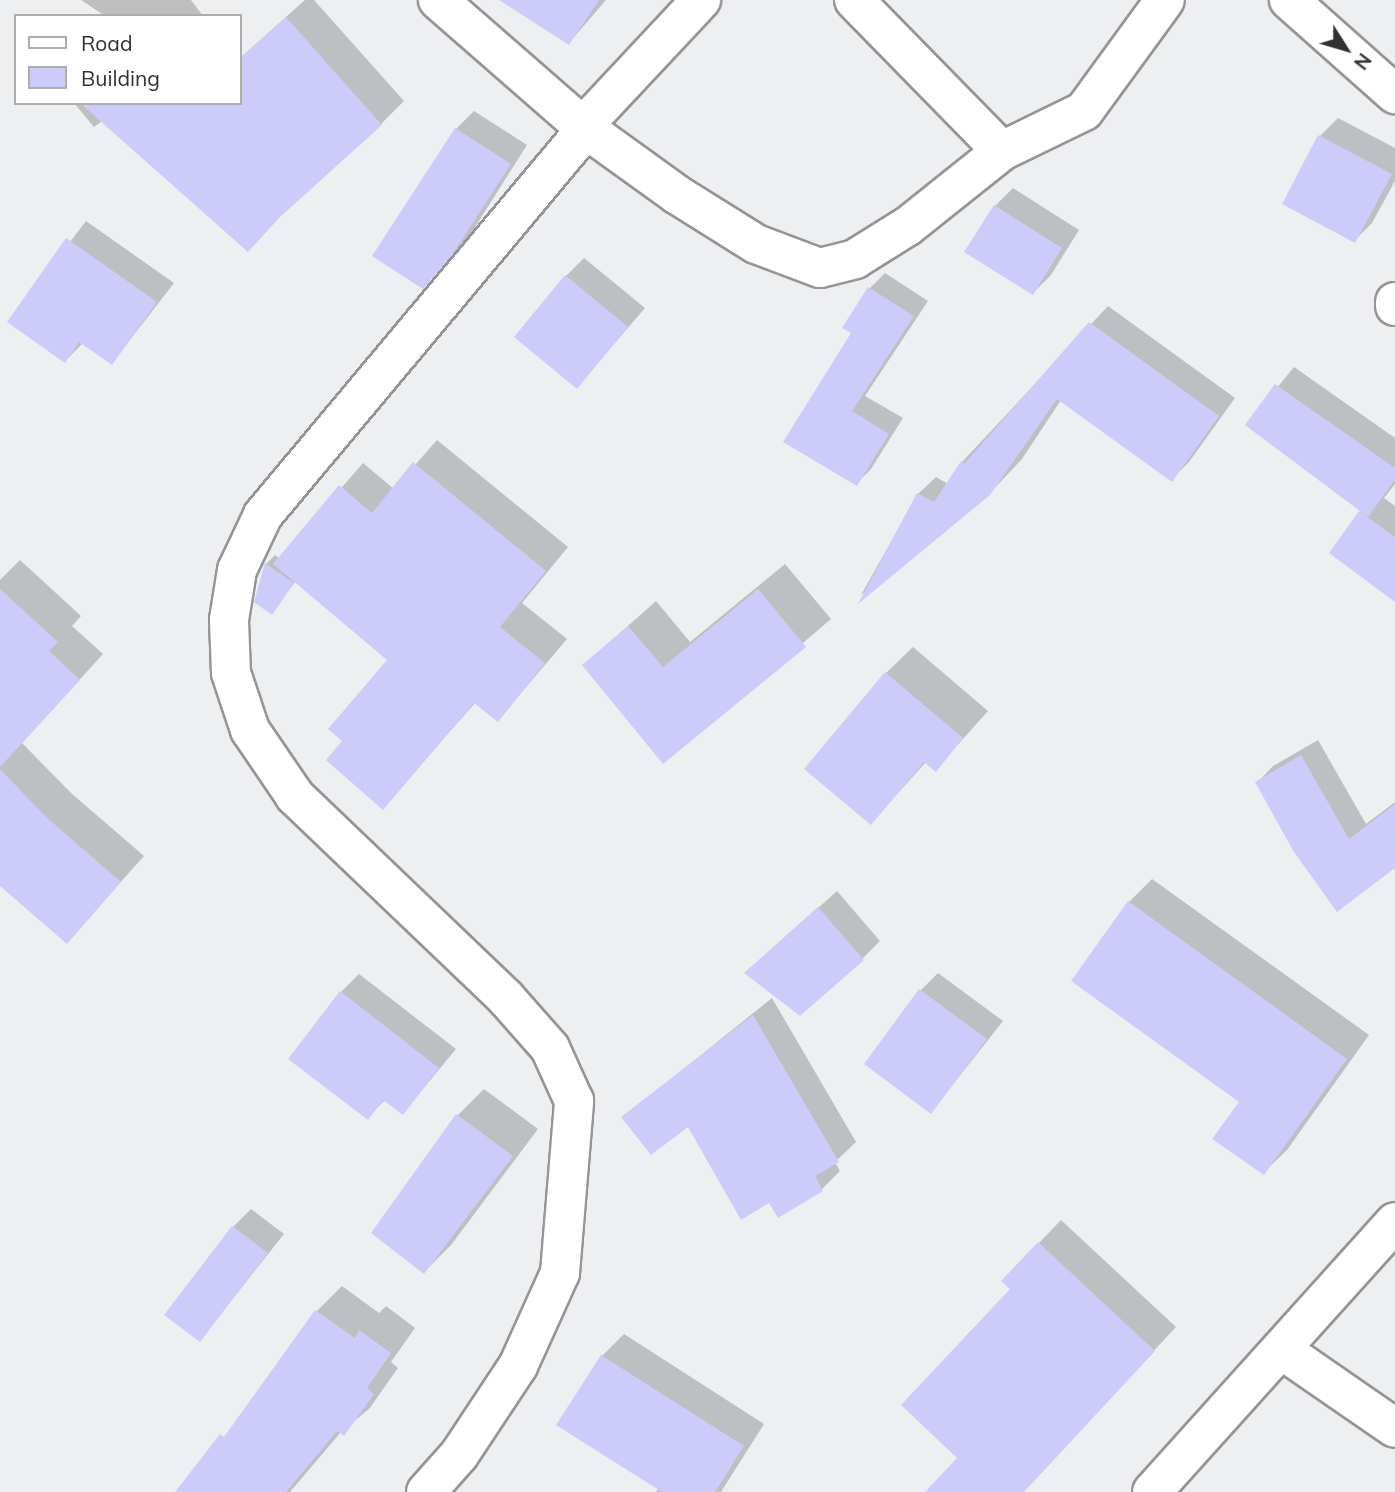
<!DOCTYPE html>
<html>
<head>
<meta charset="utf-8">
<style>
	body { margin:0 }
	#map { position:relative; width:1395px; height:1492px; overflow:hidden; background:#eeeff0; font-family:Mulish,sans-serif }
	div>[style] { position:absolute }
	.shadow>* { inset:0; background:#0003 }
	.building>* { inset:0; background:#cdcbf9 }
	.roads { filter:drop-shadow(2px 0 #959597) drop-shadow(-2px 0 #959597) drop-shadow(0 2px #959597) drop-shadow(0 -2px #959597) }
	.street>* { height:38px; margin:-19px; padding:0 19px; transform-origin:19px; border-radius:19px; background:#fff }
	.secondary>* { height:38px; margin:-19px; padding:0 19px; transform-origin:19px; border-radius:19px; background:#fff }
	span { translate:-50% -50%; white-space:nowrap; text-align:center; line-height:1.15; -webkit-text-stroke:6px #fff; paint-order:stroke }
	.legend { position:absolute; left:14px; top:14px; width:228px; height:91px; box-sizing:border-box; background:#fff; border:2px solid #adadad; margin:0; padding:9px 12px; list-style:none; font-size:21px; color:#313232 }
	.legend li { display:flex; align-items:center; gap:14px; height:35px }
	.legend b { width:35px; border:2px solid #adadad }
	.north { position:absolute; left:1311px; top:14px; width:70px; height:70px; -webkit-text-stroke:5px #fff; paint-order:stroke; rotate:127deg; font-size:19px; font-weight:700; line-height:28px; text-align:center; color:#313232 }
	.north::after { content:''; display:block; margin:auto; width:24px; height:32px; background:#313232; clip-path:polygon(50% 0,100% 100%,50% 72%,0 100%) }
</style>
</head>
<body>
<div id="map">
	<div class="shadow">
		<div style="clip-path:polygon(81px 0,191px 0,203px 16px,105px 16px)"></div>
		<div style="clip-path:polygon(305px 0,314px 0,404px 101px,381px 124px,102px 121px,94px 127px,74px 103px,240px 103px,240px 58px)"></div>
		<div style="clip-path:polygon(540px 0,606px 0,569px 43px)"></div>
		<div style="clip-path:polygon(474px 111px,527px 145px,470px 235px,423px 287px,456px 129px)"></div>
		<div style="clip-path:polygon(1338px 118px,1395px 148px,1395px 181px,1372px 223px,1354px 241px,1320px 136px)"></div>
		<div style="clip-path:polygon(1013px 188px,1079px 230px,1051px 275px,1033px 293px,967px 252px,995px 206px)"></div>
		<div style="clip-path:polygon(86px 221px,174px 283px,112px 363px,83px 343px,65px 361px,9px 322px)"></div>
		<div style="clip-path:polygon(584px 258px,645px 308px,577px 387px,566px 276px)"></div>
		<div style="clip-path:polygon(885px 273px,928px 301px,865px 396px,903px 418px,871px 469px,856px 484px,786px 442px,853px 333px,870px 288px)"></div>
		<div style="clip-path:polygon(1108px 306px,1235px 398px,1189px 462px,1171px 480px,1061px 400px,1022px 459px,989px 494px,861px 595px,918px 494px,936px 477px,948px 484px,962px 462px)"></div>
		<div style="clip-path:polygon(1294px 367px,1395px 438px,1395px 484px,1384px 498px,1395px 506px,1395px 577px,1331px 553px,1363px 510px,1247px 425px)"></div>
		<div style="clip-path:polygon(437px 440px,568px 547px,522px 603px,567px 639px,498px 720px,476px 702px,383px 807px,345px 741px,390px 660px,296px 581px,272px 612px,256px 601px,266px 564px,275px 555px,280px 559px,363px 463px,394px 489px)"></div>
		<div style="clip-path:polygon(20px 560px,81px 616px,72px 626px,103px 654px,22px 743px,71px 793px,144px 856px,67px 942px,0 883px,0 580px)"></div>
		<div style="clip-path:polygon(785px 564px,831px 619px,664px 762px,584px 665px,656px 601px,690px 642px)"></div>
		<div style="clip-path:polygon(913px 647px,988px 711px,936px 769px,926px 762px,871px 823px,886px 673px)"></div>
		<div style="clip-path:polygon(1318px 740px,1366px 824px,1395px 802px,1395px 866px,1338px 909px,1257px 783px,1273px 766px)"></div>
		<div style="clip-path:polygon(1152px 879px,1369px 1035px,1287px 1150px,1263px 1173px,1241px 1102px,1129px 902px)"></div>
		<div style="clip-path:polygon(837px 891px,880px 941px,862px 959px,746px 973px)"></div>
		<div style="clip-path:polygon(938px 973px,1003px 1021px,931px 1112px,920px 991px)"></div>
		<div style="clip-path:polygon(359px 974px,456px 1049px,403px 1113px,385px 1100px,368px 1117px,341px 992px)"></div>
		<div style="clip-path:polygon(772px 998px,856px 1142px,835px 1162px,840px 1171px,822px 1189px,778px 1215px,769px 1200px,688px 1124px,624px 1117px)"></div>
		<div style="clip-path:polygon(484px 1089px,538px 1129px,451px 1245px,424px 1272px,373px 1233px,458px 1115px)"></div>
		<div style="clip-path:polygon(251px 1209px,284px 1234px,200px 1340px,233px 1227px)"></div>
		<div style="clip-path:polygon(1061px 1220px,1176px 1327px,1022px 1492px,928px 1492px,960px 1458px,1039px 1243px)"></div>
		<div style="clip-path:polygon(342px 1286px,379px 1313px,386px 1306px,415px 1328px,391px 1362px,398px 1368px,369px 1409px,341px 1432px,290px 1492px,178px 1492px,245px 1412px,317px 1311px)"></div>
		<div style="clip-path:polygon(624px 1334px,764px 1424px,721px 1492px,656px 1492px,659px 1488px,558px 1425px,602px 1356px)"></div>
	</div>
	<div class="building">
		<div style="clip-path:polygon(499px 0,599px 0,569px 45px)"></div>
		<div style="clip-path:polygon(286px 17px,382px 125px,280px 217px,248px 252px,80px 103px,240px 103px,240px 58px)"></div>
		<div style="clip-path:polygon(455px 128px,511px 164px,452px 255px,423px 289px,372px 256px)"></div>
		<div style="clip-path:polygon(1318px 135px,1392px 174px,1355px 243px,1282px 204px)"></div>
		<div style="clip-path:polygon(994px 205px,1062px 248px,1033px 295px,964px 252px)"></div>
		<div style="clip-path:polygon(66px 238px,157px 302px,112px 365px,79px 342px,65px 363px,7px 322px)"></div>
		<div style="clip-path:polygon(565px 275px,628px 327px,577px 389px,514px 337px)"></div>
		<div style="clip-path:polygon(868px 287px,914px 316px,852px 411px,889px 434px,857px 486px,783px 442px,851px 333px,842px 328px)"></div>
		<div style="clip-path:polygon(1089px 322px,1219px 416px,1172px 482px,1057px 399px,990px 495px,858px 604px,917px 493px,934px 502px,961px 461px,964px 464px)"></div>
		<div style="clip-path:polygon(1275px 384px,1395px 468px,1395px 480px,1368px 517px,1245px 425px)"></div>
		<div style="clip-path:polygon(413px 462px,546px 571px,500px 627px,545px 663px,498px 722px,474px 703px,383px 810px,326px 760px,342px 741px,328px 729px,387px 660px,273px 564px,339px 485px,372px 513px)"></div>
		<div style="clip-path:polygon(1359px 511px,1395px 537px,1395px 602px,1329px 553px)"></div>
		<div style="clip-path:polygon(265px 563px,294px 583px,272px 615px,254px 602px)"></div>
		<div style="clip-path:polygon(0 589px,58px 642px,49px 651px,80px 680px,0 767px)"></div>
		<div style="clip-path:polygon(758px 589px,806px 647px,663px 764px,582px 665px,628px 626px,663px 667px)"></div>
		<div style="clip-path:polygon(885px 672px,963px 738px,936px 772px,924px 762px,871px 825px,804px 769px)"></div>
		<div style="clip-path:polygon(1301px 755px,1349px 839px,1395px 804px,1395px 868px,1337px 912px,1294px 852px,1255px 782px)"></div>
		<div style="clip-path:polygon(0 769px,46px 817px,121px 882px,67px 944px,0 886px)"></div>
		<div style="clip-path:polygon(1128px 901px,1347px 1059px,1264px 1175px,1212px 1139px,1239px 1102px,1071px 981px)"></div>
		<div style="clip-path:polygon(818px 907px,864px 960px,800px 1016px,744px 973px)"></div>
		<div style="clip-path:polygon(919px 989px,987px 1039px,931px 1114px,864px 1064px)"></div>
		<div style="clip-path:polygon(340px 991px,439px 1068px,403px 1115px,383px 1100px,368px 1120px,288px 1059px)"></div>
		<div style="clip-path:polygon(753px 1015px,839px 1162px,815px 1176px,823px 1191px,778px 1218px,769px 1203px,741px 1220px,688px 1127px,651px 1155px,621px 1117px)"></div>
		<div style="clip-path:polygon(456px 1114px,513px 1156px,424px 1274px,371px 1233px)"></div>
		<div style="clip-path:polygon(232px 1226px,268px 1253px,200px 1342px,164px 1315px)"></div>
		<div style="clip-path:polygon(1038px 1242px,1155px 1351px,1024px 1492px,925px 1492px,957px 1458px,901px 1405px,1010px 1289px,1001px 1281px)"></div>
		<div style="clip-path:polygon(315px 1310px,355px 1338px,359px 1330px,391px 1353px,367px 1388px,374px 1394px,344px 1436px,337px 1431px,286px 1492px,175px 1492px,220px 1434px,224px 1437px)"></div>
		<div style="clip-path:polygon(601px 1355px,744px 1446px,715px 1492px,662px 1492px,556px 1425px)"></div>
	</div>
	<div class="roads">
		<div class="street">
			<div style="left:438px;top:0;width:196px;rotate:41.1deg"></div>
			<div style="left:586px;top:129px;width:111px;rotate:35.8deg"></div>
			<div style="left:676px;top:194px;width:94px;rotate:32deg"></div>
			<div style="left:756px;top:244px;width:68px;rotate:20.6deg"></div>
			<div style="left:820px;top:268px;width:36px;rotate:-14deg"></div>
			<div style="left:855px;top:259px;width:62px;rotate:-31.9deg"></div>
			<div style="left:908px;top:226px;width:120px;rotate:-38.6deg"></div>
			<div style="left:1002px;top:151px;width:91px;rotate:-26deg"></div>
			<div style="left:1084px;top:111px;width:137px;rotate:-53.9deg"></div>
			<div style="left:854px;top:0;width:211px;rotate:45.6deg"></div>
			<div style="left:1289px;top:0;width:142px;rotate:41.6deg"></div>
			<div style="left:585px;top:124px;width:170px;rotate:-46.9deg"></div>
			<div style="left:1395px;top:302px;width:4px;rotate:90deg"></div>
			<div style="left:1282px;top:1350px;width:137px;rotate:34.6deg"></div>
			<div style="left:426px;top:1492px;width:50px;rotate:-48.3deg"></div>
			<div style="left:459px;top:1455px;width:107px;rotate:-56.5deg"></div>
			<div style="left:518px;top:1366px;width:102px;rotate:-65.7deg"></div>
			<div style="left:560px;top:1273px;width:173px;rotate:-85.3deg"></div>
			<div style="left:574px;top:1101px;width:58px;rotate:-114.4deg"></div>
			<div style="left:550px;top:1048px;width:68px;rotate:-131.4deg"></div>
			<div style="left:505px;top:997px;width:291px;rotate:-136.3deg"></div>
			<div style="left:295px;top:796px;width:80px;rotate:-124.3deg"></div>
			<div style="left:250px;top:730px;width:60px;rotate:-108.4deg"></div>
			<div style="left:231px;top:673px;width:53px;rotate:-92.2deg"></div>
			<div style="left:229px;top:620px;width:51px;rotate:-80.9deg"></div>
			<div style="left:237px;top:570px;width:61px;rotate:-64.7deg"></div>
			<div style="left:263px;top:515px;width:503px;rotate:-50.08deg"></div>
		</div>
		<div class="secondary">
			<div style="left:1152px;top:1492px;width:363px;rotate:-48deg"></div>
		</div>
	</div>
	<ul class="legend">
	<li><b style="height:9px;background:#fff"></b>Road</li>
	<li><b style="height:19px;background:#cdcbf9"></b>Building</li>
	</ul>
	<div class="north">N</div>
</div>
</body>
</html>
